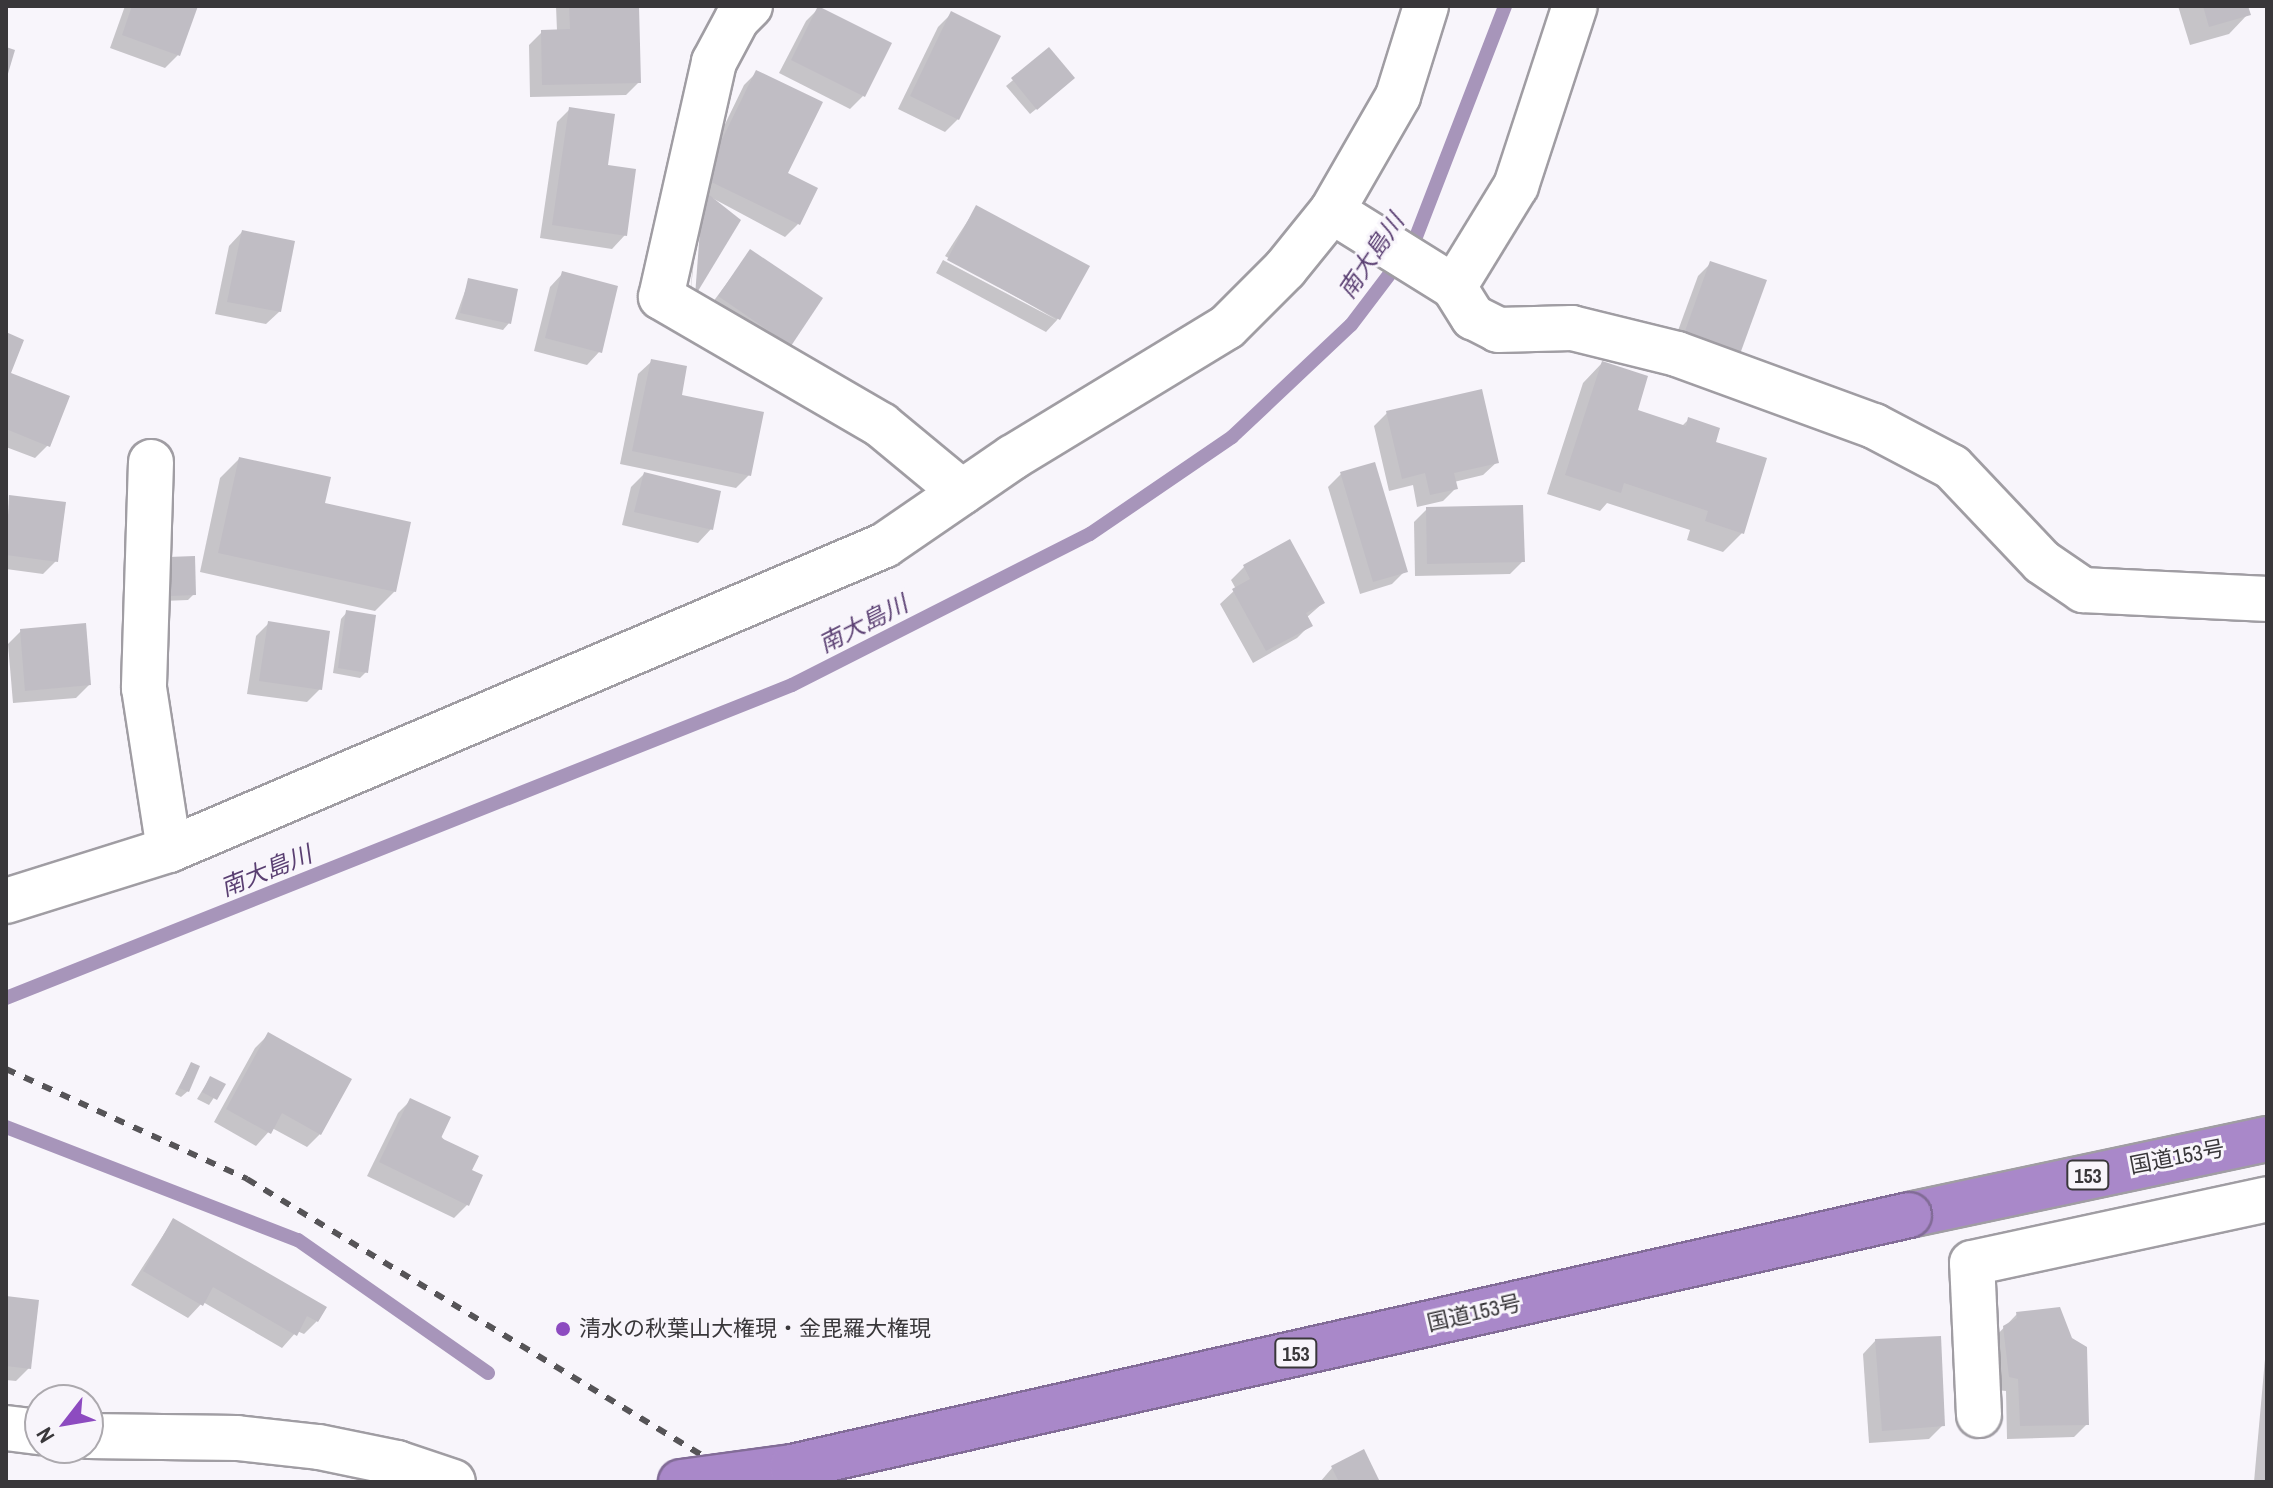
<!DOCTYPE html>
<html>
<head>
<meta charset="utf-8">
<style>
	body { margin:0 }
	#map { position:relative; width:2273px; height:1488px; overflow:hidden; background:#f8f5fb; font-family:"Archivo Narrow","Noto Sans JP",sans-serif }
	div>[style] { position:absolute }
	.shadow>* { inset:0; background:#0003 }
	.stream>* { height:14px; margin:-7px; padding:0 7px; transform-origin:7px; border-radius:7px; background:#a795ba }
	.building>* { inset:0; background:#c0bdc4 }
	.roads { filter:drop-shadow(2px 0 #a09da3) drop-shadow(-2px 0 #a09da3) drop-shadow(0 2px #a09da3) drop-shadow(0 -2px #a09da3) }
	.minor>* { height:44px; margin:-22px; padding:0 22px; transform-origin:22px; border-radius:22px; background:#fff }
	.highway>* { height:44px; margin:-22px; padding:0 22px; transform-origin:22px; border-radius:22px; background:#a988c9 }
	.rail>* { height:6px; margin-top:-3px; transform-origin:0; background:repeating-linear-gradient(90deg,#565457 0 10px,transparent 0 20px) }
	.bridges { filter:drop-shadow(2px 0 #826c97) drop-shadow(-2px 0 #826c97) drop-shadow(0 2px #826c97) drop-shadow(0 -2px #826c97) }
	.highway-bridge>* { height:44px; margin:-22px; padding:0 22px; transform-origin:22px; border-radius:22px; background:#a988c9 }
	.dots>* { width:22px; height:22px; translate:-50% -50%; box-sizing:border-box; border:4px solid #f8f5fb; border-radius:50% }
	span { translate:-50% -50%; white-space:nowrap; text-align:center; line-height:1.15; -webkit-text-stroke:6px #f8f5fb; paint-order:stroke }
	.shield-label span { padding:2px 6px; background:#f8f5fb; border:2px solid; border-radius:6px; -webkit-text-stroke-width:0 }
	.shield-label { font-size:20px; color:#39373a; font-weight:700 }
	.street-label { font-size:22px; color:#39373a }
	.poi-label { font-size:22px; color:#39373a }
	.left { translate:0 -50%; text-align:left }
	.water-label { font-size:24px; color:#5a3f72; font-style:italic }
	.frame { position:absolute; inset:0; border:8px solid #39373a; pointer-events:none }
	.north { position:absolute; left:24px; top:1384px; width:80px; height:80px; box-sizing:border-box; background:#f8f5fb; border:2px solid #aca9ae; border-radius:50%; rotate:239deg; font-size:22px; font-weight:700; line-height:32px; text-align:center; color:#39373a }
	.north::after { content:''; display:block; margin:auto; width:28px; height:36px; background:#8d4bc0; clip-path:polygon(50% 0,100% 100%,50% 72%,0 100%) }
</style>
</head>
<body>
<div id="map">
	<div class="shadow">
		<div style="clip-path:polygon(125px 6px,196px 6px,178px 55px,165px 68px,110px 48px)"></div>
		<div style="clip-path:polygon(556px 6px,637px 6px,639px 82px,626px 95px,530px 97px,529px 45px,542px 32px,557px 31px)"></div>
		<div style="clip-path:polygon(2178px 6px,2246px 6px,2248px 14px,2229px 34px,2190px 45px)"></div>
		<div style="clip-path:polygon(819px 8px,863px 96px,850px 109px,779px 73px,806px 21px)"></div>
		<div style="clip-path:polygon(951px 14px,958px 119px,945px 132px,898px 109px,938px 27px)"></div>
		<div style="clip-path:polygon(1049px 50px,1067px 84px,1030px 114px,1006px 86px)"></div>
		<div style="clip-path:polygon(757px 72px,798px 224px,785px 237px,701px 192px,690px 298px,698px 198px,692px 192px,744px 85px)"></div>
		<div style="clip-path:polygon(570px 109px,625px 235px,612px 249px,540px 238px,557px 122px)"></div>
		<div style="clip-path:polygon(976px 208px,1087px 266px,1057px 320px,945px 256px)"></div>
		<div style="clip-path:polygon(242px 232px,280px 311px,266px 324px,215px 314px,229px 246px)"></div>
		<div style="clip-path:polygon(750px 252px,790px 345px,777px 358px,707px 310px)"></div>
		<div style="clip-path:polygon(943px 260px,1057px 320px,1046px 332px,936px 273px)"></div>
		<div style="clip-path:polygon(1711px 263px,1764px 281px,1672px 347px,1698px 276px)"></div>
		<div style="clip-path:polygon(563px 273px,600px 351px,587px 365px,534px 351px,550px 287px)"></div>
		<div style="clip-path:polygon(469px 280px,509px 323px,503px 330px,455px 319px)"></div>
		<div style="clip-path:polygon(6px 334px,9px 374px,48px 445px,35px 458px,6px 447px)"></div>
		<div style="clip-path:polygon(652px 361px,749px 475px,736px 488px,620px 464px,638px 374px)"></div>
		<div style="clip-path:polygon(1602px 363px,1635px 411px,1682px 426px,1689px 419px,1713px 443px,1742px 533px,1723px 552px,1687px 540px,1690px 530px,1607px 503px,1600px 511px,1547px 494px,1583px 383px)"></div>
		<div style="clip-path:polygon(1387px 413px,1497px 462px,1483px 475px,1454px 482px,1456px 488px,1443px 501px,1417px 507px,1413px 485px,1389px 491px,1374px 426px)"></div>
		<div style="clip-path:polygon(239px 459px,395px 591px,375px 611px,200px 572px,220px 478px)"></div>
		<div style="clip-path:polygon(644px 474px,711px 529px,698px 543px,622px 525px,631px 487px)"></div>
		<div style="clip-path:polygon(1341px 474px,1405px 571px,1392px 584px,1360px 594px,1328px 487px)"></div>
		<div style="clip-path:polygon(10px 497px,56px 561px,43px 574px,6px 569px)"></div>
		<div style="clip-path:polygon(1427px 509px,1523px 561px,1510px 574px,1415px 576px,1414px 522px)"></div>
		<div style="clip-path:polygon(1289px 542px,1323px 603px,1306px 618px,1310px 625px,1297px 638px,1253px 663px,1220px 604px,1236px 589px,1231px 580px,1244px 567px)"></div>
		<div style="clip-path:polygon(193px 559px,194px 594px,188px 600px,163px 601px)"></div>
		<div style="clip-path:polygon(347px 612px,366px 672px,360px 678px,333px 673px,341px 619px)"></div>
		<div style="clip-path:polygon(269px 623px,320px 689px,307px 702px,247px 694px,256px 636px)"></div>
		<div style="clip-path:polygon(21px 631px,89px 685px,76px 698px,13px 703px,8px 644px)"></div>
		<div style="clip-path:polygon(268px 1035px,320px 1134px,307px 1147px,272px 1128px,256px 1146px,214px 1122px,255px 1048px)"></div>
		<div style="clip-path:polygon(191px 1064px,188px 1091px,181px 1097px,175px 1094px)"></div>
		<div style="clip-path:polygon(210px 1078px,223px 1084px,209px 1105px,197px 1099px)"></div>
		<div style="clip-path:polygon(411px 1100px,470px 1171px,467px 1205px,454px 1218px,367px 1176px,398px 1113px)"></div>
		<div style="clip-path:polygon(173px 1220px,317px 1321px,304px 1334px,297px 1331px,282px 1348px,203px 1302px,188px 1318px,131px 1285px)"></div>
		<div style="clip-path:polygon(6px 1298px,29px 1368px,16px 1381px,6px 1380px)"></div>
		<div style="clip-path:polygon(2017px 1314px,2087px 1424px,2074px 1437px,2007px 1439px,2006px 1391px,1996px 1390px,1991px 1341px)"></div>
		<div style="clip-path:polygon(1876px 1340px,1943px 1425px,1929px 1439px,1869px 1443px,1863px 1354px)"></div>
		<div style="clip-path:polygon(2267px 1358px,2267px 1482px,2254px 1482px,2265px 1359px)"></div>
		<div style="clip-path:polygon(1332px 1468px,1378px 1482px,1320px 1482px)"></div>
	</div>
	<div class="stream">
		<div style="left:6px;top:998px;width:846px;rotate:-21.71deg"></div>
		<div style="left:792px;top:685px;width:334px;rotate:-26.9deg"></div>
		<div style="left:1090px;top:534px;width:172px;rotate:-34.3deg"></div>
		<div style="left:1232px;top:437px;width:163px;rotate:-43.3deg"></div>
		<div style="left:1351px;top:325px;width:104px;rotate:-52.8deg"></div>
		<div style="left:1414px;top:242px;width:253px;rotate:-68.9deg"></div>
		<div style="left:6px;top:1127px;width:313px;rotate:21.2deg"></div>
		<div style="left:298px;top:1240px;width:232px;rotate:35deg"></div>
	</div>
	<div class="building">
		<div style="clip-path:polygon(132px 6px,198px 6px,180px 56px,122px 35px)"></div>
		<div style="clip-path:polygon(569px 6px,639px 6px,641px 83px,542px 85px,541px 30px,570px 29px)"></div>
		<div style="clip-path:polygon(818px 6px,892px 43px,865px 97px,791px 60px)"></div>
		<div style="clip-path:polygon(2203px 6px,2248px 6px,2251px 15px,2209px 27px)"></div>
		<div style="clip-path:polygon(951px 11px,1001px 36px,959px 120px,910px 96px)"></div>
		<div style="clip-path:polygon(6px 47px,15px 50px,7px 77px,6px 77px)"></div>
		<div style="clip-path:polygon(1049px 47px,1075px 78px,1037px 110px,1011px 78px)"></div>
		<div style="clip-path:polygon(756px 70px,823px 102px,788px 173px,818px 188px,800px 225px,703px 178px)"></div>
		<div style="clip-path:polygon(569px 107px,615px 114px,608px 165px,636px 169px,627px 236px,552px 225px)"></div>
		<div style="clip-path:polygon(703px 190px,741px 220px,695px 296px)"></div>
		<div style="clip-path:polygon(976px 205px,1090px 266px,1060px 320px,947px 260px)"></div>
		<div style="clip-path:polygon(242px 230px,295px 241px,281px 312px,227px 302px)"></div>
		<div style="clip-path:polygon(750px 249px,823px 298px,791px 346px,718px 296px)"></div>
		<div style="clip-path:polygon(1710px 261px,1767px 280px,1740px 354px,1684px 334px)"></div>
		<div style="clip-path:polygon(562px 271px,618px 286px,602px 353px,545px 338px)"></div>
		<div style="clip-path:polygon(468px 278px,518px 289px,511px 324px,460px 313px)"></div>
		<div style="clip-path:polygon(6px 332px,24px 340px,11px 373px,70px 396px,50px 447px,6px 429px)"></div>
		<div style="clip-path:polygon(651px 359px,687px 366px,682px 395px,764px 412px,751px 476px,632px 451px)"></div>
		<div style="clip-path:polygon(1602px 361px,1648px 376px,1638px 410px,1686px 426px,1688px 417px,1720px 428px,1716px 442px,1767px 458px,1744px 534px,1705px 521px,1708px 511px,1624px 483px,1621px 493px,1565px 475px)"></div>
		<div style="clip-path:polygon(1482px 389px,1499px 463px,1454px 473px,1458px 489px,1430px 495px,1425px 473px,1402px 479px,1386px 411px)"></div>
		<div style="clip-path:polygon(239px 457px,331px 477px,325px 503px,411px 522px,396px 592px,218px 553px)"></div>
		<div style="clip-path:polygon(1375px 462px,1408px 572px,1373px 582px,1340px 472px)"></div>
		<div style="clip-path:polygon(644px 472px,721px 491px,713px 530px,634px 512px)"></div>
		<div style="clip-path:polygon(9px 495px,66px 502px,58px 562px,6px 555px)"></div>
		<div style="clip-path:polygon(1523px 505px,1525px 562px,1427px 564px,1426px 507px)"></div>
		<div style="clip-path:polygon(1290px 539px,1325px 603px,1306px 613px,1313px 626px,1266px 651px,1232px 589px,1250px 579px,1243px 565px)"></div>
		<div style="clip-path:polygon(195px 556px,196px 595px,169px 596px,168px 557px)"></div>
		<div style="clip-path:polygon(346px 610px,376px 615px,368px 673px,338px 668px)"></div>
		<div style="clip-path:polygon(268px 621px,330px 631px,322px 690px,259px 681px)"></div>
		<div style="clip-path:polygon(86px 623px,91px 685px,25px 691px,20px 629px)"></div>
		<div style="clip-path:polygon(268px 1032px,352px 1079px,321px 1135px,282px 1113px,271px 1134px,226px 1109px)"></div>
		<div style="clip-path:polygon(191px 1062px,200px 1066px,189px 1092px,179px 1088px)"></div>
		<div style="clip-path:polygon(210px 1076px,226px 1084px,217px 1100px,202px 1092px)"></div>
		<div style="clip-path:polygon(410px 1098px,451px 1117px,441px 1138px,479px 1156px,472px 1170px,483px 1175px,469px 1206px,379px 1162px)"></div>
		<div style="clip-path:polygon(173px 1218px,327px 1307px,318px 1322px,307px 1316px,297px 1336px,213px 1287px,203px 1306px,143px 1271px)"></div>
		<div style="clip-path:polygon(6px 1296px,39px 1300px,31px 1369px,6px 1366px)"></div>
		<div style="clip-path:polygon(2060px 1307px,2072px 1338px,2087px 1347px,2089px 1425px,2020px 1426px,2018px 1379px,2009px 1377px,2003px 1326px,2017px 1318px,2016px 1312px)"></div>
		<div style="clip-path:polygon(1941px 1336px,1945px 1426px,1882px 1431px,1875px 1339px)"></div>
		<div style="clip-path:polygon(1364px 1449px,1380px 1482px,1339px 1482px,1331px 1466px)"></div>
	</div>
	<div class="roads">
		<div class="minor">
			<div style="left:750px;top:6px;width:18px;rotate:135deg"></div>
			<div style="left:737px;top:19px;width:49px;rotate:118.1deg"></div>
			<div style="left:714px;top:62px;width:241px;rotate:102.7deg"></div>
			<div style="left:661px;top:297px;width:255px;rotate:30.2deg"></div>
			<div style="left:881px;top:425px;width:105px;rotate:39.6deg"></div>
			<div style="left:1332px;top:211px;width:144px;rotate:31.9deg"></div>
			<div style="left:1454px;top:287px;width:36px;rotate:58deg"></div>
			<div style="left:1473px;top:317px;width:28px;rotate:27deg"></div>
			<div style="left:1498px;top:330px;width:74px;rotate:-1.5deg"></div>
			<div style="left:1572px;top:328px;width:108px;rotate:13.9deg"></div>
			<div style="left:1677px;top:354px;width:210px;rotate:20.1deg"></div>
			<div style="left:1874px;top:426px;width:88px;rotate:27.7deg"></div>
			<div style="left:1952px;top:467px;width:131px;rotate:46.5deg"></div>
			<div style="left:2042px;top:562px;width:50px;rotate:34.3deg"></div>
			<div style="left:2083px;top:590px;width:184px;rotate:2.8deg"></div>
			<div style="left:1454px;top:287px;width:119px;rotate:-58.5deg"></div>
			<div style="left:1516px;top:186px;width:189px;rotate:-71.9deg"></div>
			<div style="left:151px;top:462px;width:226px;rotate:91.8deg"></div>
			<div style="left:144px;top:688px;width:164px;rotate:81.2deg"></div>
			<div style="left:6px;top:901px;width:171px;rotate:-17.4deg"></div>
			<div style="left:169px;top:850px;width:778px;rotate:-23.07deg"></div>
			<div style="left:885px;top:545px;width:155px;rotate:-34.5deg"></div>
			<div style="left:1013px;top:457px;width:250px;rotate:-31.3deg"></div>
			<div style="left:1227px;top:327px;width:82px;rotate:-45deg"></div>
			<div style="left:1285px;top:269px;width:75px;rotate:-51deg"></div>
			<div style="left:1332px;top:211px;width:133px;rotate:-60.1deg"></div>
			<div style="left:1398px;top:96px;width:94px;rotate:-72.7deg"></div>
			<div style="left:1979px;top:1415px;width:152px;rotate:-92.6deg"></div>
			<div style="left:1972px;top:1263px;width:302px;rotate:-12.2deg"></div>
			<div style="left:6px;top:1428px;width:34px;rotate:7deg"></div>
			<div style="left:88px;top:1436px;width:149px;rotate:0.8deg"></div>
			<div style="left:237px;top:1438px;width:82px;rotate:6.3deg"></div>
			<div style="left:319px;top:1447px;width:80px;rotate:11.6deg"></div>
			<div style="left:397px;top:1463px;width:59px;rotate:18.7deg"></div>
		</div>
		<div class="highway">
			<div style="left:1909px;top:1215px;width:366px;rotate:-12deg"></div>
		</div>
	</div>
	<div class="rail">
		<div style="left:6px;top:1069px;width:265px;rotate:24.5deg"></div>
		<div style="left:247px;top:1179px;width:584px;rotate:31.27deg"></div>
	</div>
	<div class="bridges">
		<div class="highway-bridge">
			<div style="left:681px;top:1482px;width:112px;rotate:-7.7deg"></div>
			<div style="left:792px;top:1467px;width:1145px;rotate:-12.71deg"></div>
		</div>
	</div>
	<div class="dots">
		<div style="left:563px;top:1329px;background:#8d4bc0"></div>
	</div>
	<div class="shield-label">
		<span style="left:2088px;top:1175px">153</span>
		<span style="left:1296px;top:1353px">153</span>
	</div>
	<div class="street-label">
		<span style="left:2177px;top:1157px;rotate:-11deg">国道153号</span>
		<span style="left:1474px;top:1313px;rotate:-13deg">国道153号</span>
	</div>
	<div class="poi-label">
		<span class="left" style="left:579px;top:1329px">清水の秋葉山大権現・金毘羅大権現</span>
	</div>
	<div class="water-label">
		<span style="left:1371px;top:256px;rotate:-56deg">南大島川</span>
		<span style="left:863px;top:624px;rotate:-27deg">南大島川</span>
		<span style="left:266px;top:871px;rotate:-22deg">南大島川</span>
	</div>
	<div class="frame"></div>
	<div class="north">N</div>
</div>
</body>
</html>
